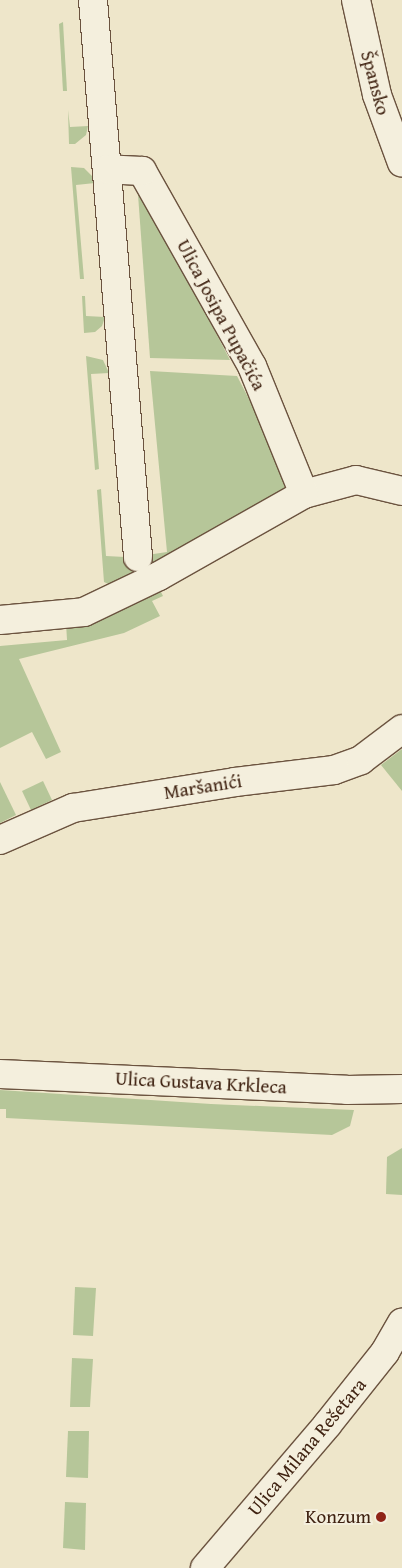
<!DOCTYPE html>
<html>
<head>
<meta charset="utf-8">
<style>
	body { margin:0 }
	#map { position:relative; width:402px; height:1568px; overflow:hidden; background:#eee6ca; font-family:"Gentium Book Plus",serif }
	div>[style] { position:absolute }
	.green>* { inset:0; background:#b6c699 }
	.roads { filter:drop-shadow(1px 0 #6b533f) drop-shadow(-1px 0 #6b533f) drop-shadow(0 1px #6b533f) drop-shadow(0 -1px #6b533f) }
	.street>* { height:28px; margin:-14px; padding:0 14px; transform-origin:14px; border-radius:14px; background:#f4efdd }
	.secondary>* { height:28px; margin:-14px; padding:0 14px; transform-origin:14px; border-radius:14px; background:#f4efdd }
	.dots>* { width:14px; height:14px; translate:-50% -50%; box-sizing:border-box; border:2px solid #f4efdd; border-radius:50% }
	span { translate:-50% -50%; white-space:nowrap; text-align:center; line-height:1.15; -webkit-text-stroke:4px #f4efdd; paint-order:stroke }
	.street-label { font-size:19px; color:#3f2211 }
	.poi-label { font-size:19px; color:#3f2211 }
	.right { translate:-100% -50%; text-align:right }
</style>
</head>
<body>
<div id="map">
	<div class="green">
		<div style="clip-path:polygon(63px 22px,67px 91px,63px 91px,59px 24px)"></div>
		<div style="clip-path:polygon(68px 110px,70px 127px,88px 126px,86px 135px,75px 144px,69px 144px)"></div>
		<div style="clip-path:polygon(71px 167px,84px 168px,95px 179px,95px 183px,76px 185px,84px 279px,80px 279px)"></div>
		<div style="clip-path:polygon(137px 181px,230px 360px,150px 358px)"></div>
		<div style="clip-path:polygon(82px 296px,85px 296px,86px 316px,105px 317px,102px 326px,95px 332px,84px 333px)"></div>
		<div style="clip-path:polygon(86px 356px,103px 360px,109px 373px,91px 374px,99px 469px,95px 470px)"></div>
		<div style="clip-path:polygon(150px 371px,237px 376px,285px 468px,285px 478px,284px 493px,154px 568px,147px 555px,167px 552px)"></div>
		<div style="clip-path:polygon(101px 489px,106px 556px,125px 557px,126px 564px,145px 562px,150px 570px,113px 586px,104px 582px,97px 490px)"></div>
		<div style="clip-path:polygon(157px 584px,163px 596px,152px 601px,160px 616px,124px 633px,19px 659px,61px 752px,46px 759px,32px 732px,0 748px,0 646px,67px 640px,66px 623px)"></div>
		<div style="clip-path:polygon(402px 749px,402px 791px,381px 765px)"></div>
		<div style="clip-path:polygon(43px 781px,52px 800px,31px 810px,22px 791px)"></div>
		<div style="clip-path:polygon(0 782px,16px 815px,0 823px)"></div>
		<div style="clip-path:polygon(0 1090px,211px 1104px,354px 1110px,350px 1126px,332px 1135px,6px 1118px,6px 1109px,0 1109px)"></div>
		<div style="clip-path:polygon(402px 1148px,402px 1195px,386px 1194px,387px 1157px)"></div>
		<div style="clip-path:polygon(75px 1287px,96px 1288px,93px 1336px,73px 1335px)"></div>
		<div style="clip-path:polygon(72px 1358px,93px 1359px,90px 1407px,70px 1407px)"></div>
		<div style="clip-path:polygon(68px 1431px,89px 1431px,88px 1478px,66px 1477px)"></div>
		<div style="clip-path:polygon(65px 1502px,86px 1503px,85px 1550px,63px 1548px)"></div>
	</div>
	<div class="roads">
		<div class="street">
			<div style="left:93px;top:0;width:559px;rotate:85.38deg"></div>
			<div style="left:356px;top:0;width:97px;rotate:77.5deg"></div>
			<div style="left:377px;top:95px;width:72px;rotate:69.8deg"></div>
			<div style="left:304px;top:494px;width:54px;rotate:-15.1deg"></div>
			<div style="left:356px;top:480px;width:47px;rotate:13.4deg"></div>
			<div style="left:0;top:620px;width:84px;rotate:-5.4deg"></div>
			<div style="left:84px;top:612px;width:83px;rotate:-25.6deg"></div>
			<div style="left:159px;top:576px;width:167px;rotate:-29.5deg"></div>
			<div style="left:304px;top:494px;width:138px;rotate:-112.1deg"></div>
			<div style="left:252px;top:366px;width:224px;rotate:-119.4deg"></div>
			<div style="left:142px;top:171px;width:34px;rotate:-177deg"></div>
			<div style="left:0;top:840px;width:80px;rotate:-23.7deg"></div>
			<div style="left:73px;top:808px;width:164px;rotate:-9.1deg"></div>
			<div style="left:235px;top:782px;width:100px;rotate:-6.9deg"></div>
			<div style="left:334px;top:770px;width:29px;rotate:-20deg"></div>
			<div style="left:361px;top:760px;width:51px;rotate:-37.1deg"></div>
			<div style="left:205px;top:1568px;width:188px;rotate:-49.5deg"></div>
			<div style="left:327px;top:1425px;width:93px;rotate:-51.5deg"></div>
			<div style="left:385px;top:1352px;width:34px;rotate:-60deg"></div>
		</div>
		<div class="secondary">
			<div style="left:0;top:1074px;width:347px;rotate:2.6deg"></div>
			<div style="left:347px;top:1090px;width:55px;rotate:-1deg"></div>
		</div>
	</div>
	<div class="dots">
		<div style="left:381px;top:1517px;background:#8f2418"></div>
	</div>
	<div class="street-label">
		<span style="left:375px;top:83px;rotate:75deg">Špansko</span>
		<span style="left:221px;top:315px;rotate:62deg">Ulica Josipa Pupačića</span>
		<span style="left:203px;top:787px;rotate:-9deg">Maršanići</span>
		<span style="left:201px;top:1083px;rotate:3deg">Ulica Gustava Krkleca</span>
		<span style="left:307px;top:1447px;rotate:-50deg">Ulica Milana Rešetara</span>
	</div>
	<div class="poi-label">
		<span class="right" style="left:371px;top:1517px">Konzum</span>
	</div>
</div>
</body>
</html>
